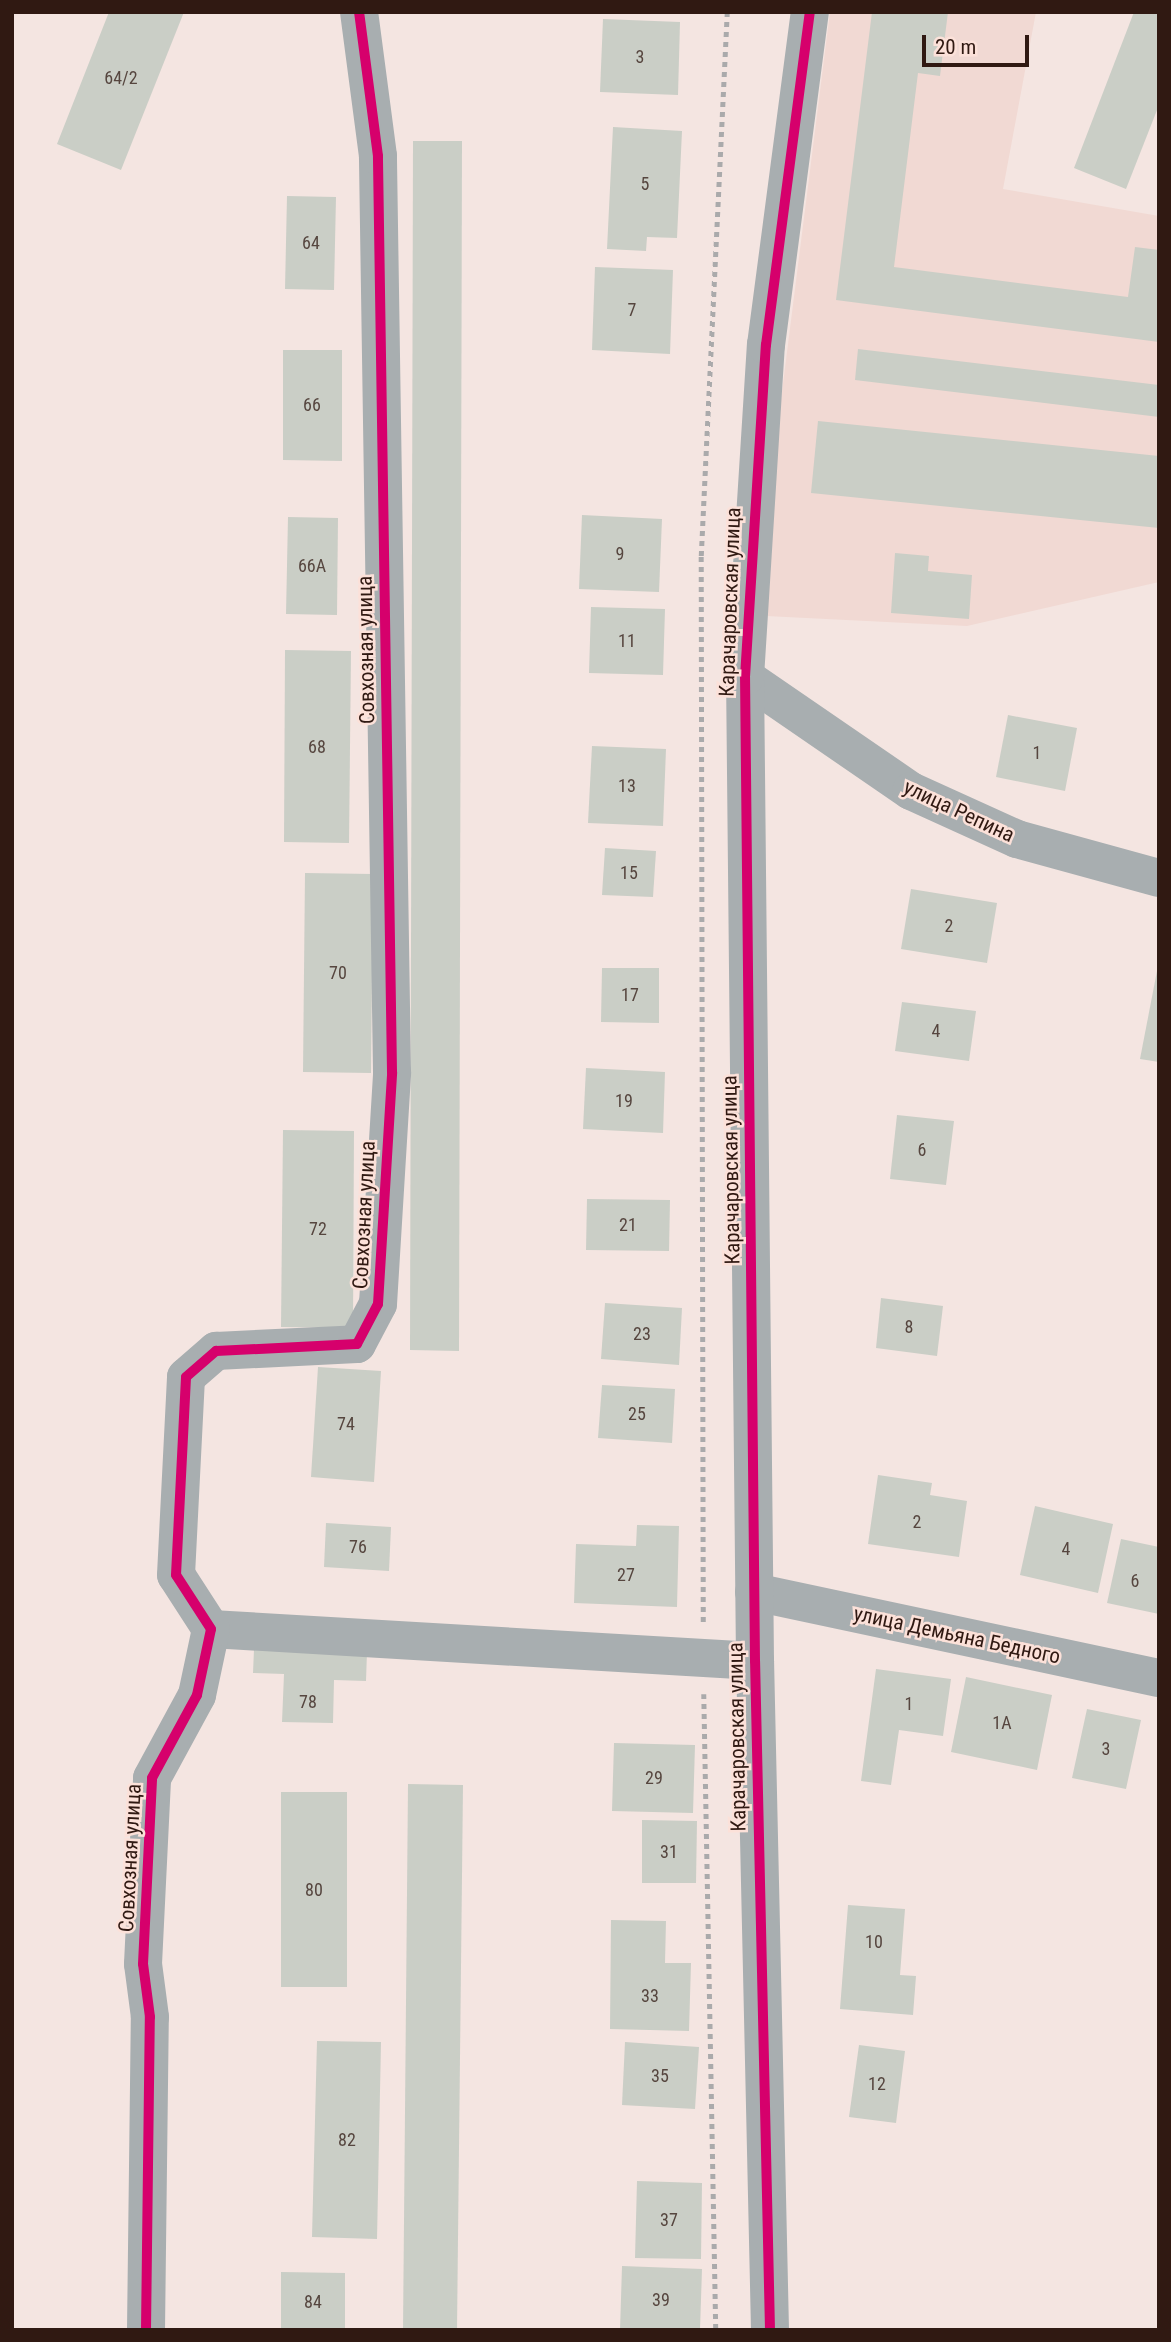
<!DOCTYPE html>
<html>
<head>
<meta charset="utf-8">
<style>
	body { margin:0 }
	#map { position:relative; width:1171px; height:2342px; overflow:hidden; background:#f4e5e1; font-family:"Roboto Condensed",sans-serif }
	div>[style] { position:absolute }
	.built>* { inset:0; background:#f1d9d3 }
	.building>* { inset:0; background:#cacec6 }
	.path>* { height:4.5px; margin-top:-2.25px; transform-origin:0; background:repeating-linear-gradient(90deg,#aaaaab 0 5px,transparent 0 10px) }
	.minor>* { height:38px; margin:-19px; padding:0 19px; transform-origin:19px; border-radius:19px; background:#a8aeb0 }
	.cycleway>* { height:10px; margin:-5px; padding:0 5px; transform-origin:5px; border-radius:5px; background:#d6006c }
	span { translate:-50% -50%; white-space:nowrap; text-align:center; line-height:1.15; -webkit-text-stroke:5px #fce1d9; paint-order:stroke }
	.number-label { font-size:18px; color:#56463f }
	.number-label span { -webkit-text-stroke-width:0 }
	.street-label { font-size:21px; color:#301912 }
	.frame { position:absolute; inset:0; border:14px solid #301912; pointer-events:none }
	.scale { position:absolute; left:922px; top:35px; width:107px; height:32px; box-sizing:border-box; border:4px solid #301912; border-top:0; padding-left:9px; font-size:21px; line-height:24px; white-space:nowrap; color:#301912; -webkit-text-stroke:5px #fce1d9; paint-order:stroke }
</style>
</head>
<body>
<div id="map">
	<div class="built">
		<div style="clip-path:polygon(830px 12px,1036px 12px,1003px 189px,1159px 216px,1159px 582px,967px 626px,766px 616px,765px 526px)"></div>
	</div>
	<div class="building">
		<div style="clip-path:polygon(109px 12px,184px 12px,121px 170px,57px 144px)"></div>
		<div style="clip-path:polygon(872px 12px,948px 12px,940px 76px,918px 73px,894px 267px,1128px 297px,1135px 247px,1159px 250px,1159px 342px,836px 300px)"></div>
		<div style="clip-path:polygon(1134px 12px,1159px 12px,1159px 105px,1126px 189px,1074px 168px)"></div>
		<div style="clip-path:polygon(603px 19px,680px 22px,678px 95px,600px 92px)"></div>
		<div style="clip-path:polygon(613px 127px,682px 131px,677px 238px,647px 237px,646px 251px,607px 249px)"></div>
		<div style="clip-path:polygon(413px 141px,462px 141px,459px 1351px,410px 1350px)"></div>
		<div style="clip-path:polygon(287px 196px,336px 197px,334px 290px,285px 289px)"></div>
		<div style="clip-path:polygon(595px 267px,673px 270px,670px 354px,592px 350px)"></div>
		<div style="clip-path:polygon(858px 349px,1159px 385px,1159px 417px,855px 380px)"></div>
		<div style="clip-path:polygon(283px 350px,342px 350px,342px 461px,283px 460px)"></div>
		<div style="clip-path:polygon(818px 421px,1159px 456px,1159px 528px,811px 493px)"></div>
		<div style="clip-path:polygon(582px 515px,662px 519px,659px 592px,579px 589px)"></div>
		<div style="clip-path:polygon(288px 517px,338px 518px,337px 615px,286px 614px)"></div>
		<div style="clip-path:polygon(895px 553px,929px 556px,928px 571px,972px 575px,969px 619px,891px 613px)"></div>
		<div style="clip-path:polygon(591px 607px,665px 609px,663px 675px,589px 673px)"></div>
		<div style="clip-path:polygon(285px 650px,351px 651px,349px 843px,284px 842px)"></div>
		<div style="clip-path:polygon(1008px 715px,1077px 728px,1065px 791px,996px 777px)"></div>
		<div style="clip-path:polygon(592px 746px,666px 749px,663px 826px,588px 823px)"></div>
		<div style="clip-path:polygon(605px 848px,656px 851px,653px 897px,602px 895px)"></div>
		<div style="clip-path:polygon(305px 873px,373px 874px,371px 1073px,303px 1072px)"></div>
		<div style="clip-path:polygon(911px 889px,997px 903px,987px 963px,901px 949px)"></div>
		<div style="clip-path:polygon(602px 968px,659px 968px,659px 1023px,601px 1022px)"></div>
		<div style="clip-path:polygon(1157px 971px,1159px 971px,1159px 1062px,1140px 1059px)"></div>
		<div style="clip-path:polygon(902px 1002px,976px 1011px,969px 1061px,895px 1051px)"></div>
		<div style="clip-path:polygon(586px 1068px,665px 1072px,663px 1133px,583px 1129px)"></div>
		<div style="clip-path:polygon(897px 1115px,954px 1121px,946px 1185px,890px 1179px)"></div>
		<div style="clip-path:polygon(283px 1130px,354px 1131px,353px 1328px,281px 1327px)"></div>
		<div style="clip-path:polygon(587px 1199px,670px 1200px,669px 1251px,586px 1250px)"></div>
		<div style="clip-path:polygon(881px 1298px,943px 1306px,937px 1356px,876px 1348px)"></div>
		<div style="clip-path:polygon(605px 1303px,682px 1308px,679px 1365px,601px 1359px)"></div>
		<div style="clip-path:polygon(318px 1367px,381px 1371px,374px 1482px,311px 1477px)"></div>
		<div style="clip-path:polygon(602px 1385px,675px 1389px,672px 1443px,598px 1438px)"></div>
		<div style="clip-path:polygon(878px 1475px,932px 1483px,930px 1495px,967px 1501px,959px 1557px,868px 1544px)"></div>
		<div style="clip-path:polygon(1035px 1506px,1113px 1524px,1098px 1593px,1020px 1575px)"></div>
		<div style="clip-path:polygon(326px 1523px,391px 1527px,389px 1571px,324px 1567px)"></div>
		<div style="clip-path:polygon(637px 1525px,679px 1526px,677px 1607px,574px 1603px,576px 1544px,636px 1546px)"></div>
		<div style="clip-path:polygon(1121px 1539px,1159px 1547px,1159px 1614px,1107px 1603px)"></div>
		<div style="clip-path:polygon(254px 1649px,367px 1652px,366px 1681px,334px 1680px,333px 1723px,282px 1722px,284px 1674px,253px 1673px)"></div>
		<div style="clip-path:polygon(876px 1669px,951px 1679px,943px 1736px,899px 1730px,891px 1785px,861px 1781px)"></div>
		<div style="clip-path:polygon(966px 1677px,1052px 1695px,1037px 1770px,951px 1752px)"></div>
		<div style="clip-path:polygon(1087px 1709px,1141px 1720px,1126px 1789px,1072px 1778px)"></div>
		<div style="clip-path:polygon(614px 1743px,695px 1745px,693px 1813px,612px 1811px)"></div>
		<div style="clip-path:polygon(408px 1784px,463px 1785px,457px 2330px,403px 2330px)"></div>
		<div style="clip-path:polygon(281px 1792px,347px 1792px,347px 1987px,281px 1987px)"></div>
		<div style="clip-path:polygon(642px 1820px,697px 1821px,696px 1883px,642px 1883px)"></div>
		<div style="clip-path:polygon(848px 1905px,905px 1909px,900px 1975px,916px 1976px,913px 2015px,840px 2009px)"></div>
		<div style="clip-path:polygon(611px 1920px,666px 1921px,665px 1963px,691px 1963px,689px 2031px,610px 2029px)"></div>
		<div style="clip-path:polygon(317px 2041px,381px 2042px,377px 2239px,312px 2237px)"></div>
		<div style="clip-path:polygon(625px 2042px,699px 2047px,695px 2109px,622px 2105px)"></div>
		<div style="clip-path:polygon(859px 2045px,905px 2051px,896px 2123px,849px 2117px)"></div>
		<div style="clip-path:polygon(637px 2181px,702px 2183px,701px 2259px,635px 2258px)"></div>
		<div style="clip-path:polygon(622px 2266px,702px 2269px,700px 2330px,620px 2330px)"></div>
		<div style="clip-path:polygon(281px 2272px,345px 2273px,345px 2330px,281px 2330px)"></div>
	</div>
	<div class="path">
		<div style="left:703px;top:1622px;width:1066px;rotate:-90.11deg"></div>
		<div style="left:701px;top:556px;width:545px;rotate:-87.26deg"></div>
		<div style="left:704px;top:1694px;width:636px;rotate:88.92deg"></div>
	</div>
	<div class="minor">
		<div style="left:745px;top:677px;width:201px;rotate:34.5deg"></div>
		<div style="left:911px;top:791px;width:116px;rotate:24.4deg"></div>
		<div style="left:1017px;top:839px;width:147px;rotate:15.4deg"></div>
		<div style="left:754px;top:1592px;width:414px;rotate:12deg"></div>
		<div style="left:211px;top:1629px;width:545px;rotate:3.37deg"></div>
		<div style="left:146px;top:2330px;width:313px;rotate:-89.3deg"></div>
		<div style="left:150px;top:2017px;width:53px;rotate:-97.5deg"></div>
		<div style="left:143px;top:1964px;width:186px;rotate:-87.2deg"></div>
		<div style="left:152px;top:1778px;width:94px;rotate:-61.5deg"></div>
		<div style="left:197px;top:1695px;width:67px;rotate:-78deg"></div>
		<div style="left:211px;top:1629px;width:64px;rotate:-122.9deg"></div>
		<div style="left:176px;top:1575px;width:198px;rotate:-87.1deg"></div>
		<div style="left:186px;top:1377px;width:40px;rotate:-41deg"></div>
		<div style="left:216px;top:1351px;width:141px;rotate:-2.8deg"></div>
		<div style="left:357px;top:1344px;width:45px;rotate:-62.3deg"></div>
		<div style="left:378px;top:1304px;width:232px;rotate:-86.5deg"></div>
		<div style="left:392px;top:1072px;width:916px;rotate:-90.88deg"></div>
		<div style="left:378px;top:156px;width:145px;rotate:-97.5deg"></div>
		<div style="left:770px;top:2330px;width:669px;rotate:-91.28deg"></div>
		<div style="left:755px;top:1661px;width:984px;rotate:-90.58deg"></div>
		<div style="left:745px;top:677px;width:333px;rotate:-86.4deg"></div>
		<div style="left:766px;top:345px;width:336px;rotate:-82.5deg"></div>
	</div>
	<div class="cycleway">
		<div style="left:146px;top:2330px;width:313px;rotate:-89.3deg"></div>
		<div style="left:150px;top:2017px;width:53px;rotate:-97.5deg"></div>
		<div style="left:143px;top:1964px;width:186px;rotate:-87.2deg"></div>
		<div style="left:152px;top:1778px;width:94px;rotate:-61.5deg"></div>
		<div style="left:197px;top:1695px;width:67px;rotate:-78deg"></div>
		<div style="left:211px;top:1629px;width:64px;rotate:-122.9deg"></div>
		<div style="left:176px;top:1575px;width:198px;rotate:-87.1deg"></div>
		<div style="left:186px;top:1377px;width:40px;rotate:-41deg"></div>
		<div style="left:216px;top:1351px;width:141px;rotate:-2.8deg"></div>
		<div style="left:357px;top:1344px;width:45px;rotate:-62.3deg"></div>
		<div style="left:378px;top:1304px;width:232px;rotate:-86.5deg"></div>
		<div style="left:392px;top:1072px;width:916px;rotate:-90.88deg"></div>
		<div style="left:378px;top:156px;width:145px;rotate:-97.5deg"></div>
		<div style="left:770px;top:2330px;width:669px;rotate:-91.28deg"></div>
		<div style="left:755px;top:1661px;width:984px;rotate:-90.58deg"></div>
		<div style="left:745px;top:677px;width:333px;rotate:-86.4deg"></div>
		<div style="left:766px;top:345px;width:336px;rotate:-82.5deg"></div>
	</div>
	<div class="number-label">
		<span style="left:640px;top:57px">3</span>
		<span style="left:121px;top:78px">64/2</span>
		<span style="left:645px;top:184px">5</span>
		<span style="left:311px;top:243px">64</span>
		<span style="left:632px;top:310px">7</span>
		<span style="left:312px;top:405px">66</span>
		<span style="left:620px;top:554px">9</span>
		<span style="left:312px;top:566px">66А</span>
		<span style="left:627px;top:641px">11</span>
		<span style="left:317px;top:747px">68</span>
		<span style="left:1037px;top:753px">1</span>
		<span style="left:627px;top:786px">13</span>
		<span style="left:629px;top:873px">15</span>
		<span style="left:949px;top:926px">2</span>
		<span style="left:338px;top:973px">70</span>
		<span style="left:630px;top:995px">17</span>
		<span style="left:936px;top:1031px">4</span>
		<span style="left:624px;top:1101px">19</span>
		<span style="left:922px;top:1150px">6</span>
		<span style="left:628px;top:1225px">21</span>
		<span style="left:318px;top:1229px">72</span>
		<span style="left:909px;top:1327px">8</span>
		<span style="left:642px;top:1334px">23</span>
		<span style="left:637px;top:1414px">25</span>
		<span style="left:346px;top:1424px">74</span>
		<span style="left:917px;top:1522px">2</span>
		<span style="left:358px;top:1547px">76</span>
		<span style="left:1066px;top:1549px">4</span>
		<span style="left:626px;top:1575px">27</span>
		<span style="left:1135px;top:1581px">6</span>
		<span style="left:308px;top:1702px">78</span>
		<span style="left:909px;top:1704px">1</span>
		<span style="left:1002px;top:1723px">1А</span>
		<span style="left:1106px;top:1749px">3</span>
		<span style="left:654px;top:1778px">29</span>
		<span style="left:669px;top:1852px">31</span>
		<span style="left:314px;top:1890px">80</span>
		<span style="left:874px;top:1942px">10</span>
		<span style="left:650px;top:1996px">33</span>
		<span style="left:660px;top:2076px">35</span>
		<span style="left:877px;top:2084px">12</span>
		<span style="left:347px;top:2140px">82</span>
		<span style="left:669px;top:2220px">37</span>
		<span style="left:661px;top:2300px">39</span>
		<span style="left:313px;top:2302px">84</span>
	</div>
	<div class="street-label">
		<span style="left:730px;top:602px;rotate:-88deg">Карачаровская улица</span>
		<span style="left:366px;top:650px;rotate:-91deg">Совхозная улица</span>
		<span style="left:959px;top:811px;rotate:25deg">улица Репина</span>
		<span style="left:731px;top:1170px;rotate:-91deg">Карачаровская улица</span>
		<span style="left:364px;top:1215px;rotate:-87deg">Совхозная улица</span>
		<span style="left:957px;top:1635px;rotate:12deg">улица Демьяна Бедного</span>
		<span style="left:737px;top:1737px;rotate:-91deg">Карачаровская улица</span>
		<span style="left:130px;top:1858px;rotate:-87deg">Совхозная улица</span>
	</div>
	<div class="frame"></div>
	<div class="scale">20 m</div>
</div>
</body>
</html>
